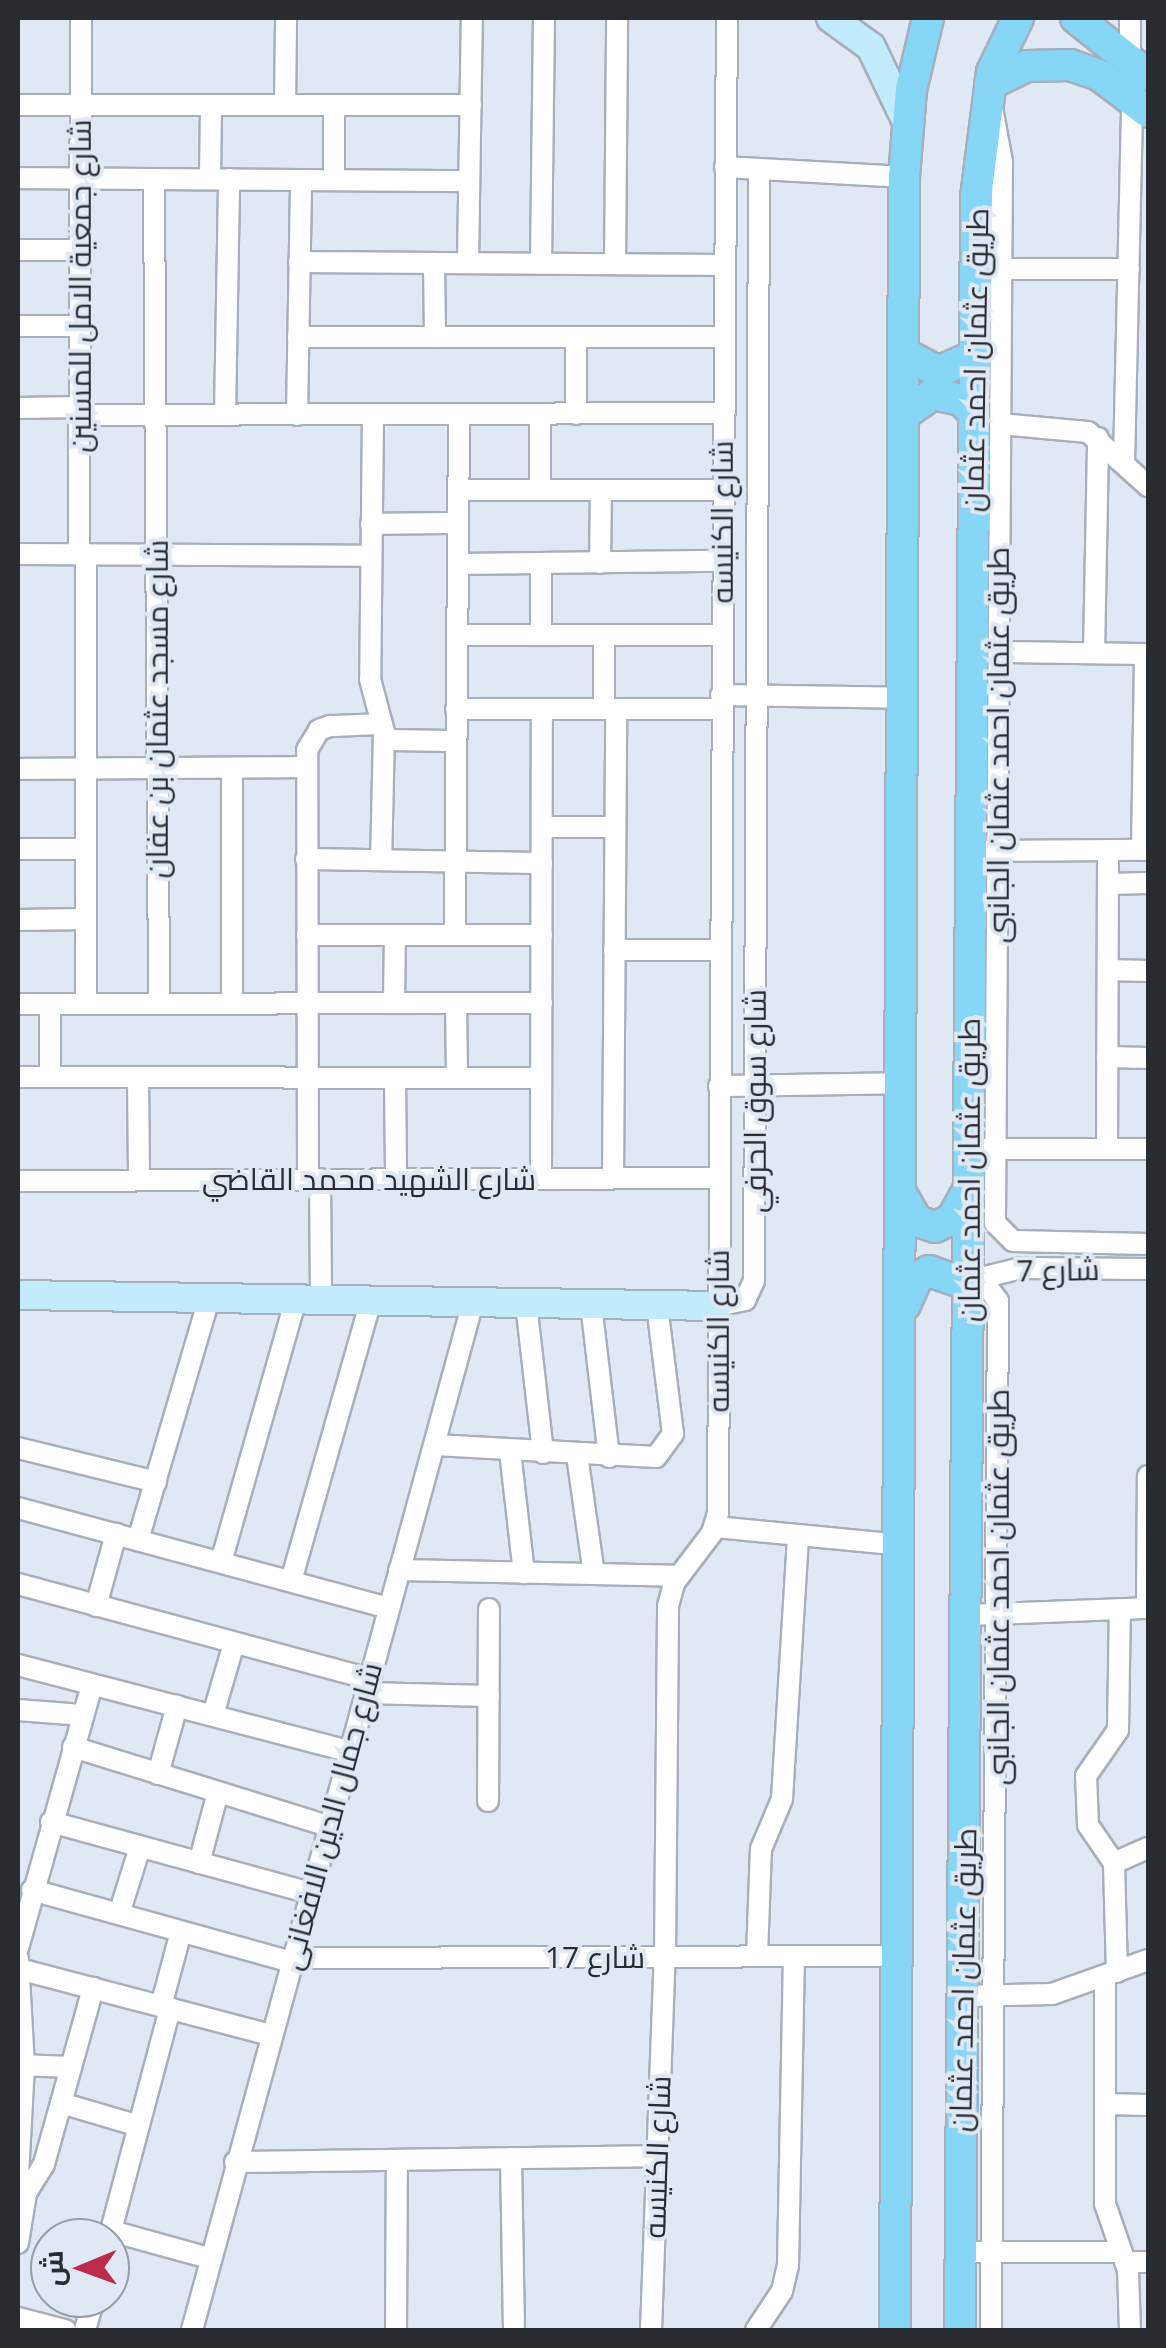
<!DOCTYPE html>
<html>
<head>
<meta charset="utf-8">
<style>
	body { margin:0 }
	#map { position:relative; width:1166px; height:2348px; overflow:hidden; background:#dfe8f3; font-family:"Open Sans",Cairo,sans-serif }
	div>[style] { position:absolute }
	.roads { filter:drop-shadow(2px 0 #a7afba) drop-shadow(-2px 0 #a7afba) drop-shadow(0 2px #a7afba) drop-shadow(0 -2px #a7afba) }
	.street>* { height:20px; margin:-10px; padding:0 10px; transform-origin:10px; border-radius:10px; background:#fff }
	.secondary>* { height:28px; margin:-14px; padding:0 14px; transform-origin:14px; border-radius:14px; background:#c2ebfb }
	.primary>* { height:30px; margin:-15px; padding:0 15px; transform-origin:15px; border-radius:15px; background:#85d6f7 }
	span { translate:-50% -50%; white-space:nowrap; text-align:center; line-height:1.15; -webkit-text-stroke:8px #dfe8f3; paint-order:stroke }
	.street-label { font-size:30px; color:#282c30 }
	.frame { position:absolute; inset:0; border:20px solid #282c30; pointer-events:none }
	.north { position:absolute; left:30px; top:2218px; width:100px; height:100px; box-sizing:border-box; background:#dfe8f3; border:2px solid #969da5; border-radius:50%; rotate:269deg; font-size:28px; font-weight:700; line-height:40px; text-align:center; color:#282c30 }
	.north::after { content:''; display:block; margin:auto; width:35px; height:45px; background:#bc2b4c; clip-path:polygon(50% 0,100% 100%,50% 72%,0 100%) }
</style>
</head>
<body>
<div id="map">
	<div class="roads">
		<div class="street">
			<div style="left:1130px;top:18px;width:43px;rotate:90deg"></div>
			<div style="left:18px;top:105px;width:453px"></div>
			<div style="left:285px;top:105px;width:87px;rotate:-89.3deg"></div>
			<div style="left:993px;top:113px;width:50px;rotate:79.6deg"></div>
			<div style="left:1002px;top:162px;width:1061px;rotate:90.38deg"></div>
			<div style="left:995px;top:1223px;width:25px;rotate:45deg"></div>
			<div style="left:1013px;top:1241px;width:135px;rotate:1.3deg"></div>
			<div style="left:725px;top:167px;width:179px;rotate:3.2deg"></div>
			<div style="left:18px;top:178px;width:451px;rotate:0.4deg"></div>
			<div style="left:154px;top:179px;width:825px;rotate:89.65deg"></div>
			<div style="left:210px;top:179px;width:74px;rotate:-89.2deg"></div>
			<div style="left:334px;top:180px;width:75px;rotate:-90deg"></div>
			<div style="left:18px;top:250px;width:62px"></div>
			<div style="left:299px;top:262px;width:425px;rotate:0.4deg"></div>
			<div style="left:434px;top:263px;width:74px;rotate:89.2deg"></div>
			<div style="left:468px;top:263px;width:245px;rotate:-89.1deg"></div>
			<div style="left:541px;top:263px;width:245px;rotate:-89.3deg"></div>
			<div style="left:615px;top:264px;width:246px;rotate:-89.5deg"></div>
			<div style="left:1001px;top:269px;width:128px"></div>
			<div style="left:18px;top:326px;width:62px"></div>
			<div style="left:298px;top:337px;width:425px"></div>
			<div style="left:18px;top:408px;width:62px;rotate:-0.9deg"></div>
			<div style="left:373px;top:414px;width:265px;rotate:90.6deg"></div>
			<div style="left:370px;top:679px;width:55px;rotate:75.2deg"></div>
			<div style="left:384px;top:732px;width:128px;rotate:91.3deg"></div>
			<div style="left:576px;top:414px;width:77px;rotate:-90deg"></div>
			<div style="left:80px;top:415px;width:643px;rotate:-0.18deg"></div>
			<div style="left:225px;top:415px;width:236px;rotate:-89deg"></div>
			<div style="left:297px;top:415px;width:235px;rotate:-89deg"></div>
			<div style="left:1000px;top:424px;width:88px;rotate:5.2deg"></div>
			<div style="left:1088px;top:432px;width:81px;rotate:42deg"></div>
			<div style="left:1124px;top:463px;width:363px;rotate:-88.7deg"></div>
			<div style="left:458px;top:490px;width:265px"></div>
			<div style="left:540px;top:490px;width:76px;rotate:-90deg"></div>
			<div style="left:371px;top:524px;width:87px;rotate:-0.7deg"></div>
			<div style="left:18px;top:554px;width:353px;rotate:0.3deg"></div>
			<div style="left:79px;top:555px;width:537px;rotate:-89.79deg"></div>
			<div style="left:600px;top:563px;width:73px;rotate:-89.2deg"></div>
			<div style="left:458px;top:564px;width:264px;rotate:-0.7deg"></div>
			<div style="left:457px;top:635px;width:265px"></div>
			<div style="left:541px;top:635px;width:72px;rotate:-90deg"></div>
			<div style="left:604px;top:635px;width:74px;rotate:90deg"></div>
			<div style="left:999px;top:652px;width:149px;rotate:0.8deg"></div>
			<div style="left:1094px;top:653px;width:215px;rotate:-88.9deg"></div>
			<div style="left:721px;top:695px;width:181px;rotate:0.9deg"></div>
			<div style="left:456px;top:709px;width:265px"></div>
			<div style="left:384px;top:740px;width:72px;rotate:0.8deg"></div>
			<div style="left:232px;top:768px;width:236px;rotate:90deg"></div>
			<div style="left:18px;top:769px;width:289px;rotate:-0.4deg"></div>
			<div style="left:542px;top:827px;width:73px"></div>
			<div style="left:18px;top:849px;width:68px"></div>
			<div style="left:1142px;top:850px;width:196px;rotate:-89.1deg"></div>
			<div style="left:986px;top:851px;width:162px;rotate:-0.4deg"></div>
			<div style="left:306px;top:859px;width:236px;rotate:1deg"></div>
			<div style="left:1108px;top:884px;width:40px;rotate:-1.4deg"></div>
			<div style="left:18px;top:920px;width:68px;rotate:-0.8deg"></div>
			<div style="left:307px;top:935px;width:235px"></div>
			<div style="left:455px;top:935px;width:521px;rotate:-89.56deg"></div>
			<div style="left:614px;top:950px;width:106px"></div>
			<div style="left:1108px;top:970px;width:40px;rotate:1.4deg"></div>
			<div style="left:394px;top:1003px;width:68px;rotate:-89.2deg"></div>
			<div style="left:456px;top:1003px;width:75px;rotate:89.2deg"></div>
			<div style="left:18px;top:1004px;width:524px;rotate:-0.11deg"></div>
			<div style="left:50px;top:1004px;width:73px;rotate:90deg"></div>
			<div style="left:86px;top:1004px;width:450px;rotate:-90deg"></div>
			<div style="left:1107px;top:1057px;width:41px;rotate:1.4deg"></div>
			<div style="left:18px;top:1077px;width:523px;rotate:0.11deg"></div>
			<div style="left:138px;top:1077px;width:103px;rotate:89.4deg"></div>
			<div style="left:395px;top:1078px;width:101px;rotate:89.4deg"></div>
			<div style="left:719px;top:1086px;width:183px;rotate:-0.9deg"></div>
			<div style="left:985px;top:1149px;width:163px"></div>
			<div style="left:1107px;top:1149px;width:299px;rotate:-89.8deg"></div>
			<div style="left:541px;top:1178px;width:469px;rotate:-89.9deg"></div>
			<div style="left:613px;top:1178px;width:469px;rotate:-89.6deg"></div>
			<div style="left:308px;top:1179px;width:429px;rotate:-90.1deg"></div>
			<div style="left:307px;top:750px;width:23px;rotate:-59deg"></div>
			<div style="left:319px;top:730px;width:12px;rotate:-20deg"></div>
			<div style="left:330px;top:726px;width:52px;rotate:-2.2deg"></div>
			<div style="left:320px;top:1179px;width:121px;rotate:89.5deg"></div>
			<div style="left:18px;top:1181px;width:702px;rotate:-0.24deg"></div>
			<div style="left:969px;top:1281px;width:54px;rotate:-14deg"></div>
			<div style="left:1021px;top:1268px;width:127px;rotate:0.5deg"></div>
			<div style="left:969px;top:1285px;width:17px"></div>
			<div style="left:986px;top:1285px;width:20px;rotate:53deg"></div>
			<div style="left:998px;top:1301px;width:1029px;rotate:90.39deg"></div>
			<div style="left:526px;top:1303px;width:151px;rotate:83.5deg"></div>
			<div style="left:591px;top:1304px;width:154px;rotate:83.3deg"></div>
			<div style="left:717px;top:1306px;width:29px;rotate:-12deg"></div>
			<div style="left:745px;top:1300px;width:21px;rotate:-65deg"></div>
			<div style="left:754px;top:1281px;width:1112px;rotate:-89.74deg"></div>
			<div style="left:435px;top:1445px;width:221px;rotate:3.1deg"></div>
			<div style="left:656px;top:1457px;width:29px;rotate:-54deg"></div>
			<div style="left:673px;top:1434px;width:130px;rotate:-97.1deg"></div>
			<div style="left:18px;top:1448px;width:142px;rotate:13.8deg"></div>
			<div style="left:510px;top:1451px;width:123px;rotate:83.5deg"></div>
			<div style="left:577px;top:1455px;width:120px;rotate:81.9deg"></div>
			<div style="left:18px;top:1508px;width:384px;rotate:15.1deg"></div>
			<div style="left:715px;top:1527px;width:187px;rotate:5.5deg"></div>
			<div style="left:138px;top:1540px;width:252px;rotate:-73.6deg"></div>
			<div style="left:221px;top:1562px;width:273px;rotate:-74.1deg"></div>
			<div style="left:399px;top:1570px;width:279px;rotate:1.2deg"></div>
			<div style="left:291px;top:1581px;width:292px;rotate:-74.1deg"></div>
			<div style="left:18px;top:1584px;width:364px;rotate:15.1deg"></div>
			<div style="left:96px;top:1606px;width:75px;rotate:-74.5deg"></div>
			<div style="left:1147px;top:1608px;width:132px;rotate:-89.6deg"></div>
			<div style="left:966px;top:1615px;width:182px;rotate:-2.2deg"></div>
			<div style="left:18px;top:1665px;width:342px;rotate:14.6deg"></div>
			<div style="left:365px;top:1693px;width:124px;rotate:1.4deg"></div>
			<div style="left:18px;top:1710px;width:64px;rotate:4.5deg"></div>
			<div style="left:213px;top:1715px;width:75px;rotate:-73.7deg"></div>
			<div style="left:73px;top:1747px;width:267px;rotate:17.2deg"></div>
			<div style="left:158px;top:1774px;width:71px;rotate:-74.4deg"></div>
			<div style="left:488px;top:1801px;width:192px;rotate:-89.7deg"></div>
			<div style="left:51px;top:1822px;width:269px;rotate:15.3deg"></div>
			<div style="left:199px;top:1863px;width:73px;rotate:-75deg"></div>
			<div style="left:1114px;top:1863px;width:37px;rotate:-24deg"></div>
			<div style="left:32px;top:1890px;width:269px;rotate:15.5deg"></div>
			<div style="left:119px;top:1914px;width:70px;rotate:-72.6deg"></div>
			<div style="left:18px;top:1948px;width:273px;rotate:-74.3deg"></div>
			<div style="left:757px;top:1956px;width:107px;rotate:-87.9deg"></div>
			<div style="left:761px;top:1849px;width:54px;rotate:-67.2deg"></div>
			<div style="left:782px;top:1799px;width:263px;rotate:-86.5deg"></div>
			<div style="left:292px;top:1958px;width:606px;rotate:-0.19deg"></div>
			<div style="left:18px;top:1959px;width:106px;rotate:86.8deg"></div>
			<div style="left:24px;top:2065px;width:111px;rotate:93.1deg"></div>
			<div style="left:18px;top:2176px;width:19px;rotate:65deg"></div>
			<div style="left:19px;top:1969px;width:260px;rotate:14.7deg"></div>
			<div style="left:1117px;top:1972px;width:109px;rotate:-91.6deg"></div>
			<div style="left:1114px;top:1863px;width:46px;rotate:-124.4deg"></div>
			<div style="left:1088px;top:1825px;width:49px;rotate:-92.3deg"></div>
			<div style="left:1086px;top:1776px;width:56px;rotate:-55.2deg"></div>
			<div style="left:1118px;top:1730px;width:121px;rotate:-89.1deg"></div>
			<div style="left:1105px;top:1977px;width:227px;rotate:90deg"></div>
			<div style="left:1105px;top:2204px;width:70px;rotate:70.8deg"></div>
			<div style="left:1128px;top:2270px;width:60px;rotate:88.1deg"></div>
			<div style="left:963px;top:1996px;width:89px;rotate:-1.3deg"></div>
			<div style="left:1052px;top:1994px;width:102px;rotate:-19.5deg"></div>
			<div style="left:161px;top:2006px;width:77px;rotate:-74.9deg"></div>
			<div style="left:18px;top:2065px;width:53px;rotate:2.2deg"></div>
			<div style="left:61px;top:2103px;width:81px;rotate:16.4deg"></div>
			<div style="left:1105px;top:2104px;width:43px;rotate:1.3deg"></div>
			<div style="left:511px;top:2158px;width:172px;rotate:89deg"></div>
			<div style="left:235px;top:2162px;width:422px;rotate:-0.8deg"></div>
			<div style="left:111px;top:2231px;width:102px;rotate:15.4deg"></div>
			<div style="left:109px;top:2238px;width:238px;rotate:-75.1deg"></div>
			<div style="left:18px;top:2243px;width:51px;rotate:-80.9deg"></div>
			<div style="left:26px;top:2193px;width:34px;rotate:-58deg"></div>
			<div style="left:44px;top:2164px;width:183px;rotate:-74.4deg"></div>
			<div style="left:961px;top:2252px;width:160px"></div>
			<div style="left:1126px;top:2262px;width:22px"></div>
			<div style="left:18px;top:2318px;width:49px;rotate:14.3deg"></div>
			<div style="left:85px;top:2330px;width:33px;rotate:-74deg"></div>
			<div style="left:192px;top:2330px;width:1066px;rotate:-74.71deg"></div>
			<div style="left:396px;top:2330px;width:170px;rotate:-89.7deg"></div>
			<div style="left:651px;top:2330px;width:374px;rotate:-87.9deg"></div>
			<div style="left:665px;top:1956px;width:350px;rotate:-89.5deg"></div>
			<div style="left:668px;top:1606px;width:24px;rotate:-75deg"></div>
			<div style="left:674px;top:1583px;width:63px;rotate:-52.8deg"></div>
			<div style="left:712px;top:1533px;width:21px;rotate:-73deg"></div>
			<div style="left:718px;top:1513px;width:1495px;rotate:-89.66deg"></div>
			<div style="left:756px;top:2330px;width:47px;rotate:-56.3deg"></div>
			<div style="left:782px;top:2291px;width:26px;rotate:-77deg"></div>
			<div style="left:788px;top:2266px;width:310px;rotate:-88.9deg"></div>
		</div>
		<div class="secondary">
			<div style="left:831px;top:18px;width:49px;rotate:35.9deg"></div>
			<div style="left:871px;top:47px;width:81px;rotate:64.4deg"></div>
			<div style="left:18px;top:1295px;width:699px;rotate:0.9deg"></div>
		</div>
		<div class="primary">
			<div style="left:1076px;top:18px;width:92px;rotate:38.4deg"></div>
			<div style="left:990px;top:84px;width:41px;rotate:-25.9deg"></div>
			<div style="left:1027px;top:66px;width:43px;rotate:-1.3deg"></div>
			<div style="left:1070px;top:65px;width:31px;rotate:19deg"></div>
			<div style="left:1099px;top:75px;width:61px;rotate:37.1deg"></div>
			<div style="left:903px;top:353px;width:40px;rotate:28deg"></div>
			<div style="left:938px;top:372px;width:39px;rotate:-24deg"></div>
			<div style="left:903px;top:415px;width:37px;rotate:-35deg"></div>
			<div style="left:933px;top:394px;width:29px;rotate:12deg"></div>
			<div style="left:961px;top:400px;width:18px;rotate:45deg"></div>
			<div style="left:902px;top:1195px;width:30px;rotate:60deg"></div>
			<div style="left:917px;top:1221px;width:19px;rotate:18deg"></div>
			<div style="left:935px;top:1227px;width:19px;rotate:-25deg"></div>
			<div style="left:952px;top:1219px;width:33px;rotate:-61deg"></div>
			<div style="left:905px;top:1305px;width:30px;rotate:-66deg"></div>
			<div style="left:917px;top:1278px;width:14px;rotate:-30deg"></div>
			<div style="left:929px;top:1271px;width:42px;rotate:19.3deg"></div>
			<div style="left:895px;top:2330px;width:2153px;rotate:-89.76deg"></div>
			<div style="left:904px;top:177px;width:87px;rotate:-85.4deg"></div>
			<div style="left:911px;top:90px;width:74px;rotate:-76.7deg"></div>
			<div style="left:960px;top:2330px;width:2133px;rotate:-89.57deg"></div>
			<div style="left:976px;top:197px;width:126px;rotate:-82.7deg"></div>
			<div style="left:992px;top:72px;width:60px;rotate:-64.3deg"></div>
		</div>
	</div>
	<div class="street-label">
		<span style="left:80px;top:286px;rotate:-90deg">شارع جمعية الامل للمسنين</span>
		<span style="left:975px;top:360px;rotate:-89deg">طريق عثمان احمد عثمان</span>
		<span style="left:722px;top:522px;rotate:-90deg">شارع الكنيسه</span>
		<span style="left:157px;top:709px;rotate:-90deg">شارع مسجد عثمان بن عفان</span>
		<span style="left:998px;top:745px;rotate:-90deg">طريق عثمان احمد عثمان الجانبى</span>
		<span style="left:755px;top:1101px;rotate:-90deg">شارع سوق الحرفي</span>
		<span style="left:969px;top:1170px;rotate:-90deg">طريق عثمان احمد عثمان</span>
		<span style="left:369px;top:1179px">شارع الشهيد محمد القاضي</span>
		<span style="left:1058px;top:1270px;rotate:-1deg">شارع 7</span>
		<span style="left:718px;top:1331px;rotate:-90deg">شارع الكنيسه</span>
		<span style="left:998px;top:1587px;rotate:-90deg">طريق عثمان احمد عثمان الجانبى</span>
		<span style="left:331px;top:1816px;rotate:-75deg">شارع جمال الدين الافغانى</span>
		<span style="left:595px;top:1957px">شارع 17</span>
		<span style="left:963px;top:1980px;rotate:-89deg">طريق عثمان احمد عثمان</span>
		<span style="left:657px;top:2157px;rotate:-88deg">شارع الكنيسه</span>
	</div>
	<div class="frame"></div>
	<div class="north">ش</div>
</div>
</body>
</html>
